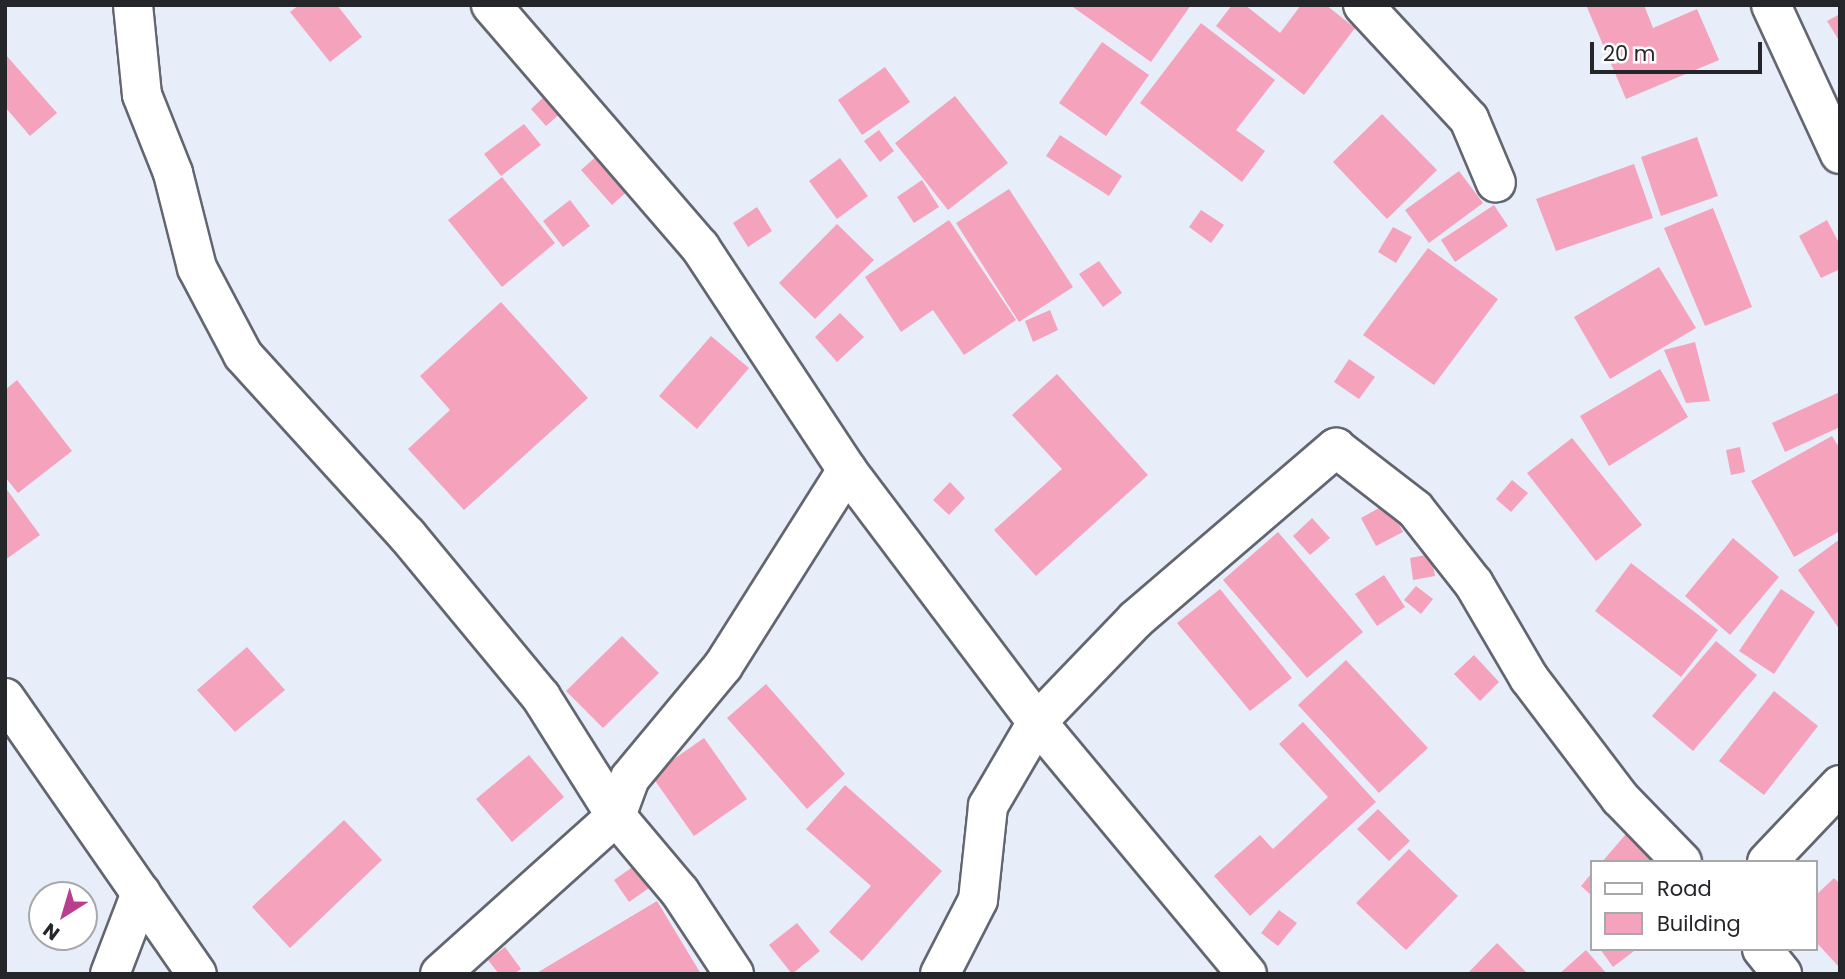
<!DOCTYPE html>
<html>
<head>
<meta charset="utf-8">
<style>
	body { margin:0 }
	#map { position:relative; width:1845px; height:979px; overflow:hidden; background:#e8eef9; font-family:Poppins,sans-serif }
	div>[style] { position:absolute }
	.building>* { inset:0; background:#f5a2bc }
	.roads { filter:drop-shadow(2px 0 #626670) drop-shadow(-2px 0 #626670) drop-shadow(0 2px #626670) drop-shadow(0 -2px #626670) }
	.street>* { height:38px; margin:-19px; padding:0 19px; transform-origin:19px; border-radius:19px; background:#fff }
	span { translate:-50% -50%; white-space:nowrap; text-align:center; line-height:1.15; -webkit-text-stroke:5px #fff; paint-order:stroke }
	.frame { position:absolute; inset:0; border:7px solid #24262a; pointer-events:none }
	.legend { position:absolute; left:1590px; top:860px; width:228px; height:91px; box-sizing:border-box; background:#fff; border:2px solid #a7a8aa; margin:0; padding:9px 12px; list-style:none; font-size:21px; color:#24262a }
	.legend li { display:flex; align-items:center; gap:14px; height:35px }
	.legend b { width:35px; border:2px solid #a7a8aa }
	.north { position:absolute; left:28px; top:881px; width:70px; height:70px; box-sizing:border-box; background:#fff; border:2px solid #a7a8aa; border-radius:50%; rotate:217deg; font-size:19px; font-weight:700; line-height:28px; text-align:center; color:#24262a }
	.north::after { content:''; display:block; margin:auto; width:24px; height:32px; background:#ba3e8e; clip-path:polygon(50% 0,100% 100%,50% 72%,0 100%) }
	.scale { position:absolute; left:1590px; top:42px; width:172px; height:32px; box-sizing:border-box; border:4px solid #24262a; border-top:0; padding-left:9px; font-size:21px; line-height:24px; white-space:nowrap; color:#24262a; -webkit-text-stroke:5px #fff; paint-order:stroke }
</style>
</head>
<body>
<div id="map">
	<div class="building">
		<div style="clip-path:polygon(299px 5px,337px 5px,362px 37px,330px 62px,290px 12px)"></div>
		<div style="clip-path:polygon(1070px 5px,1191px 5px,1151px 62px)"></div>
		<div style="clip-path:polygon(1232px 5px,1245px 5px,1280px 33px,1301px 5px,1326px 5px,1355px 28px,1304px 95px,1216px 26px)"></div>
		<div style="clip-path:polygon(1586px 5px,1644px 5px,1653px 28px,1697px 9px,1719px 60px,1626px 99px)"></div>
		<div style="clip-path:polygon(1840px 14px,1840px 42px,1827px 21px)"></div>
		<div style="clip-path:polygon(1201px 23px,1275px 80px,1236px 130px,1265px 151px,1242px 182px,1140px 103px)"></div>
		<div style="clip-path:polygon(1102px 42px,1149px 75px,1106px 136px,1059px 103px)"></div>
		<div style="clip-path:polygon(5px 54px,57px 113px,30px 136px,5px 107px)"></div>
		<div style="clip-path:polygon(885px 67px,910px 102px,862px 135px,838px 100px)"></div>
		<div style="clip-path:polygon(548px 93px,563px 111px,546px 126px,531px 109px)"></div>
		<div style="clip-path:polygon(955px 96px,1008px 163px,948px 210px,895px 143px)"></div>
		<div style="clip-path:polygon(1382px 114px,1437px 170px,1387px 219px,1333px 162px)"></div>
		<div style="clip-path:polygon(524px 124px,541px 145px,501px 176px,484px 154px)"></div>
		<div style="clip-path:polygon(879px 130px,894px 151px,880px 162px,864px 141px)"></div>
		<div style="clip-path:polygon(1060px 135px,1122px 176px,1109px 196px,1046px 156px)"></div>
		<div style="clip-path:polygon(1697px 137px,1718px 196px,1661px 216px,1641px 157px)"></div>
		<div style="clip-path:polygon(600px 153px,631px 188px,612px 205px,581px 170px)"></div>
		<div style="clip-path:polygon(840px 158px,868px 196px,837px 219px,809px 181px)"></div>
		<div style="clip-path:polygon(1634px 164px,1653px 218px,1556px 251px,1536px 199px)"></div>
		<div style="clip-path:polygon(1459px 171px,1483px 203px,1429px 243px,1405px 210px)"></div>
		<div style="clip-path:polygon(502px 177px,555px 243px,502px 287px,448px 220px)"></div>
		<div style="clip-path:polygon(922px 180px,939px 207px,914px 223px,897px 197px)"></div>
		<div style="clip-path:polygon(1009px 189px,1073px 287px,1019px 322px,956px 223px)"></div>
		<div style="clip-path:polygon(570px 200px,590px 226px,563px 247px,543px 221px)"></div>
		<div style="clip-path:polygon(1494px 205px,1508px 226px,1455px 262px,1441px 240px)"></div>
		<div style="clip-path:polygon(757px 207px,772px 231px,748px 247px,733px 223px)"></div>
		<div style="clip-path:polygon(1713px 208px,1752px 307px,1705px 326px,1664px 228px)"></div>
		<div style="clip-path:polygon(1201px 210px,1224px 225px,1211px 243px,1189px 227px)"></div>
		<div style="clip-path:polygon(949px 220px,1016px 320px,964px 355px,933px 310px,901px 332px,865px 277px)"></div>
		<div style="clip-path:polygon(1827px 220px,1840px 245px,1840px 269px,1821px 278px,1799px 236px)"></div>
		<div style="clip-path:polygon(837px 224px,874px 260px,815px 319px,779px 283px)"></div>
		<div style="clip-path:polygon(1393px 227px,1412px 237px,1396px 263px,1378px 252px)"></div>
		<div style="clip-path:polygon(1428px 248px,1498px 299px,1434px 385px,1363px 335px)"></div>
		<div style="clip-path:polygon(1099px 261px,1122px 293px,1103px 307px,1079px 274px)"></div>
		<div style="clip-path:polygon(1659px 267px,1696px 328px,1610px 379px,1574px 317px)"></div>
		<div style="clip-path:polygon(501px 302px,588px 398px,464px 510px,408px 449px,450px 410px,420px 376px)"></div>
		<div style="clip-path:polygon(1050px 310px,1058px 330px,1033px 342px,1025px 321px)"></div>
		<div style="clip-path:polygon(840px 313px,864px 337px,837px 362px,815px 337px)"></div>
		<div style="clip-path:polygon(711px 336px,749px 368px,697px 429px,659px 396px)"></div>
		<div style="clip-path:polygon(1695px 342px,1710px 401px,1686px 403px,1664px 350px)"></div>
		<div style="clip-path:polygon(1349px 359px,1375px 377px,1359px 399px,1334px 382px)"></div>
		<div style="clip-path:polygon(1660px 369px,1688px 417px,1609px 466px,1580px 416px)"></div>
		<div style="clip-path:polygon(1057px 374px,1148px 475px,1036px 576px,994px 530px,1062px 469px,1012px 415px)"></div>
		<div style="clip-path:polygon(17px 380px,72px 451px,18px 493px,5px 477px,5px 390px)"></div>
		<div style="clip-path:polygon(1840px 392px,1840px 427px,1785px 452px,1772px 423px)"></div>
		<div style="clip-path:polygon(1832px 436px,1840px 449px,1840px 531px,1794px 557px,1751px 481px)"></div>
		<div style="clip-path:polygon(1572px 438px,1642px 525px,1596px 561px,1527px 473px)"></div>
		<div style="clip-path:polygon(1740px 447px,1745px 472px,1731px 475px,1726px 450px)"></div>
		<div style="clip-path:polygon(1512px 480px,1528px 493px,1511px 512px,1496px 499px)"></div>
		<div style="clip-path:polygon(950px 482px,965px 498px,949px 515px,933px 500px)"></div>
		<div style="clip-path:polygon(5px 487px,40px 535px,5px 560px)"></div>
		<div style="clip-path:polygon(1388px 503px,1403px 532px,1376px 546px,1361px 518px)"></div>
		<div style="clip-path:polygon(1312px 518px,1330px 538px,1310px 555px,1293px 536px)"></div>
		<div style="clip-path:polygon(1278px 532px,1363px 632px,1307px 678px,1223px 580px)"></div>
		<div style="clip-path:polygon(1733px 538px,1779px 577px,1730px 635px,1685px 596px)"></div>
		<div style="clip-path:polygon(1840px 539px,1840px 630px,1798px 570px)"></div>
		<div style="clip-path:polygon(1431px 554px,1435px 576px,1413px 580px,1410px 558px)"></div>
		<div style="clip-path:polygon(1631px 563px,1718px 630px,1681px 677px,1595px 611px)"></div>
		<div style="clip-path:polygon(1384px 575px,1405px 607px,1377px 626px,1355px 594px)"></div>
		<div style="clip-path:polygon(1416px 586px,1433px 599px,1421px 614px,1404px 600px)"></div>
		<div style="clip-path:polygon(1220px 589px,1292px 678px,1250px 711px,1177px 623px)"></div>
		<div style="clip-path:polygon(1781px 589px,1815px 612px,1774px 674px,1739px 651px)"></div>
		<div style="clip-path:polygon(622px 636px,659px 673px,603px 728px,566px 691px)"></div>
		<div style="clip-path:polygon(1716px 641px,1757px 675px,1693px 751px,1652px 716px)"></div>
		<div style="clip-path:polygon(247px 647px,285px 690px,235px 732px,197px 690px)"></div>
		<div style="clip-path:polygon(1474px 655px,1499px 682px,1480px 701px,1454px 674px)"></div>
		<div style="clip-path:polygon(1346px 660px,1428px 748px,1379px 793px,1298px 705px)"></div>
		<div style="clip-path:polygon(766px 684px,845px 774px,807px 809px,727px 718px)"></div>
		<div style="clip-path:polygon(1774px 691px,1818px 726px,1764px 795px,1719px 761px)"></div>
		<div style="clip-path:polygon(1303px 722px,1376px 802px,1250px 916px,1214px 876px,1260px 835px,1273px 849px,1328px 797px,1279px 744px)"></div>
		<div style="clip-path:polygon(704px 738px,747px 799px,694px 836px,651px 775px)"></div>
		<div style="clip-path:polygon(529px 755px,564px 797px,512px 842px,476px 799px)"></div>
		<div style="clip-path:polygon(845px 785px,942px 871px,862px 961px,829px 932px,871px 886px,806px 829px)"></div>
		<div style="clip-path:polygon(1378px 809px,1410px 841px,1389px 861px,1357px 829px)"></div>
		<div style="clip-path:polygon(344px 820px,382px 860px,290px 948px,252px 907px)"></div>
		<div style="clip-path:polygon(1626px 834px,1658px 862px,1602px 862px)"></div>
		<div style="clip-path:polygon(1409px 849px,1458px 896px,1406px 950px,1356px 903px)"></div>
		<div style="clip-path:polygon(634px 866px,649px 888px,629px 902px,614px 880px)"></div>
		<div style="clip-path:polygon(1591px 874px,1591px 895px,1581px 886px)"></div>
		<div style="clip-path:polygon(1834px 878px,1840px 884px,1840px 968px,1815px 941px,1815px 896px)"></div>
		<div style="clip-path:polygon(657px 901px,701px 974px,535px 974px)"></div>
		<div style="clip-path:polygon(1279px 910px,1297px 923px,1278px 946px,1261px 933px)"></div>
		<div style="clip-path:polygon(797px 923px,820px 951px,792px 974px,769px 945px)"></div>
		<div style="clip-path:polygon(1497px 943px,1528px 974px,1467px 974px)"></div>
		<div style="clip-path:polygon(505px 947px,521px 969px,514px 974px,499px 974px,488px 960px)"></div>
		<div style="clip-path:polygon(1600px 949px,1633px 949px,1634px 951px,1613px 967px)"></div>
		<div style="clip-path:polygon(1586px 950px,1607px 974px,1559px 974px)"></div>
	</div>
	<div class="roads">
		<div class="street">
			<div style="left:133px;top:5px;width:90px;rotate:84.3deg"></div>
			<div style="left:142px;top:95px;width:84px;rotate:68.3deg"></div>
			<div style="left:173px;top:173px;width:98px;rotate:75.8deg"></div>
			<div style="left:197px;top:268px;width:98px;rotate:62.1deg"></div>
			<div style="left:243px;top:355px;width:244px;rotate:47.7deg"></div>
			<div style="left:407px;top:535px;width:210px;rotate:50.4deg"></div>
			<div style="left:541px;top:697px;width:141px;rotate:57.8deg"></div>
			<div style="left:616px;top:816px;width:99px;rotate:49.9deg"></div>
			<div style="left:680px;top:892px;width:98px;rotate:56.6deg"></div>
			<div style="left:491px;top:5px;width:320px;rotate:49.2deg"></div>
			<div style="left:700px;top:247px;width:267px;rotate:56.6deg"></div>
			<div style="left:847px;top:470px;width:316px;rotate:53deg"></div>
			<div style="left:1037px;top:722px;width:328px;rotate:50.2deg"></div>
			<div style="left:1363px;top:5px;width:156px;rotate:47.1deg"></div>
			<div style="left:1469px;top:119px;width:69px;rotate:67.1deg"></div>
			<div style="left:1771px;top:5px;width:164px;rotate:65.2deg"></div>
			<div style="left:5px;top:698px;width:336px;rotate:55.2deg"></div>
			<div style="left:1767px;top:862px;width:106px;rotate:-46.5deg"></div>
			<div style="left:1762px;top:949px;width:32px;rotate:51deg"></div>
			<div style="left:110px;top:974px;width:87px;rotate:-69.1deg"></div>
			<div style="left:440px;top:974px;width:237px;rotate:-41.9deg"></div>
			<div style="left:616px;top:816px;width:40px;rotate:-69.8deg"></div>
			<div style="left:630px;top:778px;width:146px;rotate:-50.3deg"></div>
			<div style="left:723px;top:666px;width:232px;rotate:-57.7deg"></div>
			<div style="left:940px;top:974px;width:83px;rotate:-62.8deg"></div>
			<div style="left:978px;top:900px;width:95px;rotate:-83.9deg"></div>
			<div style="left:988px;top:806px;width:97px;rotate:-59.7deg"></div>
			<div style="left:1037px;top:722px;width:141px;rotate:-46.1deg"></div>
			<div style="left:1135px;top:620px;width:265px;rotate:-40.6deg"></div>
			<div style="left:1336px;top:448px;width:100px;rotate:37.7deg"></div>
			<div style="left:1415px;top:509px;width:95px;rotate:51.8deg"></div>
			<div style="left:1474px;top:584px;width:109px;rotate:59.7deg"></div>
			<div style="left:1529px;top:678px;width:151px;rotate:52.8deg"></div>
			<div style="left:1620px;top:798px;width:89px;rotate:45.9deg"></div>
		</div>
	</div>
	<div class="frame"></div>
	<ul class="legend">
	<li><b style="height:9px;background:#fff"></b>Road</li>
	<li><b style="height:19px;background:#f5a2bc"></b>Building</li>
	</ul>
	<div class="north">N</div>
	<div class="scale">20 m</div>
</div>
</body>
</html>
